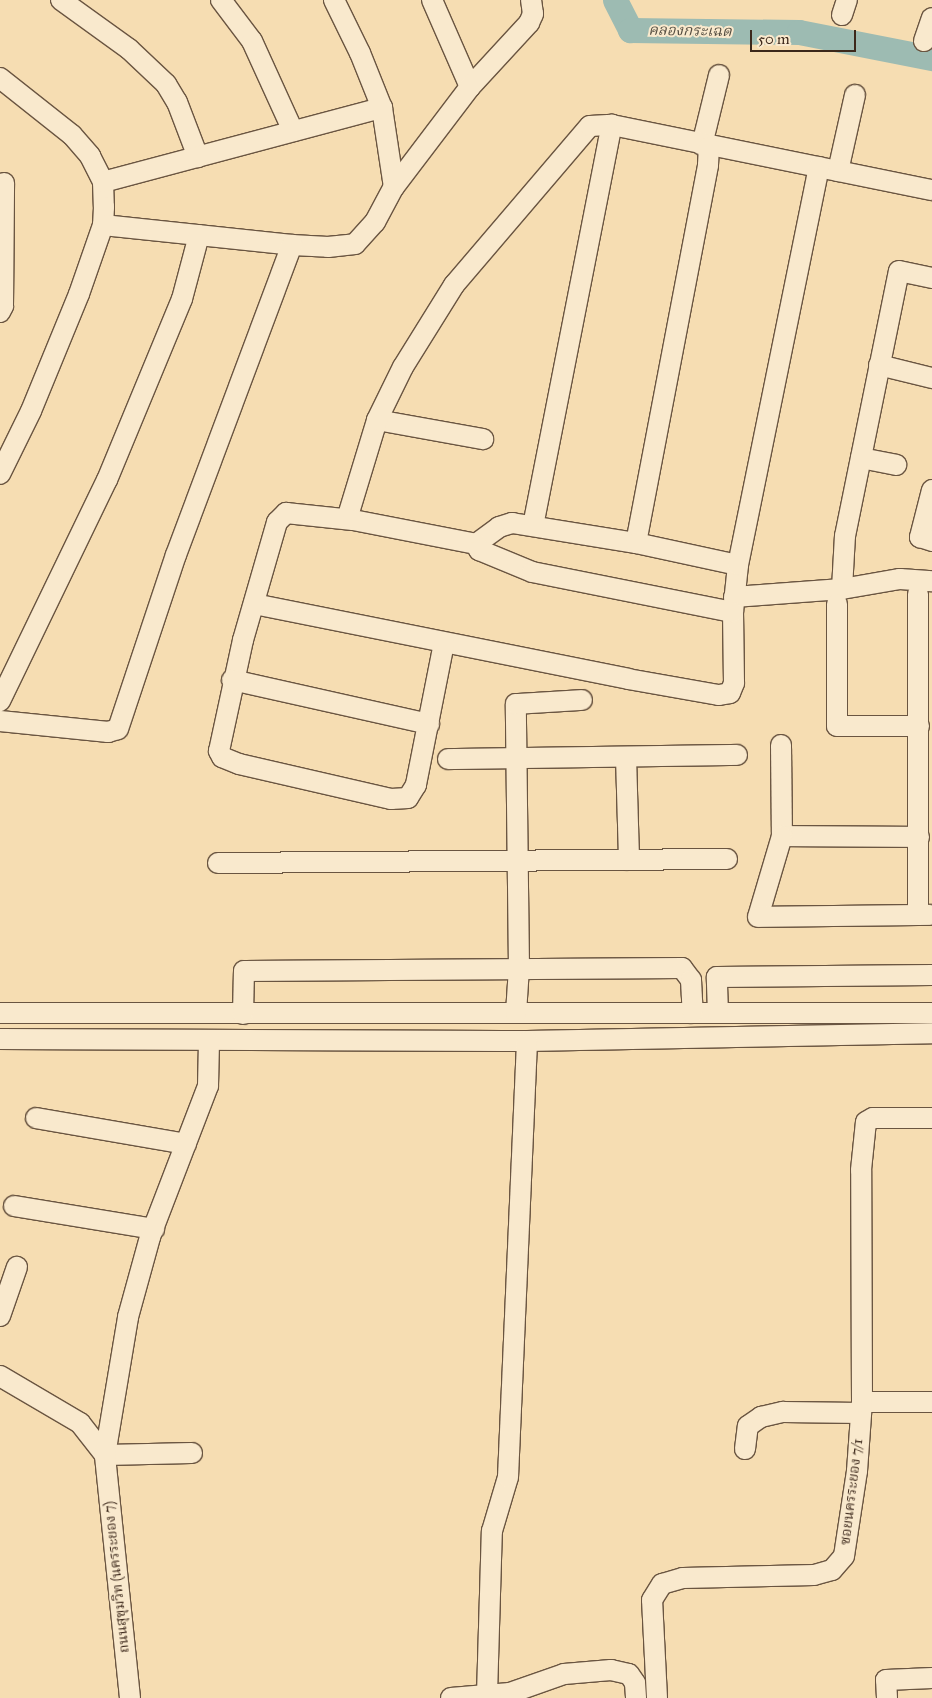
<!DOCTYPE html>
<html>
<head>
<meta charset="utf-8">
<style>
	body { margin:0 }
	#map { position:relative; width:932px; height:1698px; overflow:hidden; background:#f6ddb2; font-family:"IM FELL Great Primer","Noto Serif Thai",serif }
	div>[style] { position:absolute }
	.river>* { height:25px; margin:-12.5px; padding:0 12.5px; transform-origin:12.5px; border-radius:12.5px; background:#9dbbb2 }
	.roads { filter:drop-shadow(1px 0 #6a5541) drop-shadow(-1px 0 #6a5541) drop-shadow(0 1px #6a5541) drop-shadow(0 -1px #6a5541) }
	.minor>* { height:20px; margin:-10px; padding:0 10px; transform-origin:10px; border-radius:10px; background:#f9e9cd }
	span { translate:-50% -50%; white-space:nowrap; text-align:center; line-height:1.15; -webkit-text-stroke:4px #f9e9cd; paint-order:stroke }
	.street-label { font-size:14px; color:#3c281b }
	.water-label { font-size:15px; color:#544d41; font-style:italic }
	.scale { position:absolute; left:750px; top:30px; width:106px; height:22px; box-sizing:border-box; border:2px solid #3c281b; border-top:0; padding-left:6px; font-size:15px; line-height:18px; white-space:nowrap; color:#3c281b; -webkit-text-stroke:4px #f9e9cd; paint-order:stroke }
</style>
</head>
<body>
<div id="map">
	<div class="river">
		<div style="left:615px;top:0;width:34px;rotate:63deg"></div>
		<div style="left:630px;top:30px;width:169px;rotate:0.7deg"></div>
		<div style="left:799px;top:32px;width:136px;rotate:11.1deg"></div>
	</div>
	<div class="roads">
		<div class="minor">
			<div style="left:61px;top:0;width:84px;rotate:35.8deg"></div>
			<div style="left:129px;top:49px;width:51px;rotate:43.4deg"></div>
			<div style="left:166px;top:84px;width:21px;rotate:59deg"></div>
			<div style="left:177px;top:102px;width:59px;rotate:69.1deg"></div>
			<div style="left:221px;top:0;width:51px;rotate:52.9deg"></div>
			<div style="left:252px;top:41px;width:99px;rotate:65.5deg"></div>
			<div style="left:334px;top:0;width:59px;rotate:63.9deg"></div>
			<div style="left:360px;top:53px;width:59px;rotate:68.2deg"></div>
			<div style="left:382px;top:108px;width:80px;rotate:81.4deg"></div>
			<div style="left:432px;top:0;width:95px;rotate:66.4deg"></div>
			<div style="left:842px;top:15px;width:16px;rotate:-72deg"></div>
			<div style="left:924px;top:41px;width:24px;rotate:-71deg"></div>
			<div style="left:0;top:78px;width:92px;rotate:38.4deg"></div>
			<div style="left:72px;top:135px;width:28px;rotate:49deg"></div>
			<div style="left:90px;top:156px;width:29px;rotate:63deg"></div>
			<div style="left:103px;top:182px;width:25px;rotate:88deg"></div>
			<div style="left:104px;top:207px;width:18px;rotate:93deg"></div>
			<div style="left:103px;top:225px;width:73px;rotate:109.2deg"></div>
			<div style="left:79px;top:294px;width:126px;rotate:112.3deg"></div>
			<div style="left:31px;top:411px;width:70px;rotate:116.2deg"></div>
			<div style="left:702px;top:145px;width:72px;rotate:-76.3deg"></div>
			<div style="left:838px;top:171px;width:78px;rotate:-77.4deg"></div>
			<div style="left:103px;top:182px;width:289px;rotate:-14.9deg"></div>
			<div style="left:103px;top:225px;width:190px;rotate:6deg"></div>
			<div style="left:292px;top:245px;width:36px;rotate:3deg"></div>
			<div style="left:328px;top:247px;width:27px;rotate:-6deg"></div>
			<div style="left:355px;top:244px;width:30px;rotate:-48deg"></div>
			<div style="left:375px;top:222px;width:40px;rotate:-62deg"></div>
			<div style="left:394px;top:187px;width:126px;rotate:-52.8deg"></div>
			<div style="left:470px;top:87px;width:87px;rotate:-47.3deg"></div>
			<div style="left:529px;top:23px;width:10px;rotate:-66deg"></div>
			<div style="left:533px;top:14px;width:14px;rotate:-98deg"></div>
			<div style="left:0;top:312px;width:7px;rotate:-63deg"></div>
			<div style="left:3px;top:306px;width:123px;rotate:-89.5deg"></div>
			<div style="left:879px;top:365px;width:55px;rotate:13.8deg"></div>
			<div style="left:377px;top:420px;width:108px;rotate:10.2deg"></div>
			<div style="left:861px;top:458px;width:36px;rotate:11deg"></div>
			<div style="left:932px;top:490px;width:49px;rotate:104.3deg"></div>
			<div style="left:920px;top:537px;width:13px;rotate:18deg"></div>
			<div style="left:347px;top:519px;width:103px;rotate:-73.1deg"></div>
			<div style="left:377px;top:420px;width:59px;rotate:-63.9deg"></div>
			<div style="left:403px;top:367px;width:97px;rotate:-58.1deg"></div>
			<div style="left:454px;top:285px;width:209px;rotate:-49.5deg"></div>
			<div style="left:590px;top:126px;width:22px;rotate:-3deg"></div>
			<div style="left:612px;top:125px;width:327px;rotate:11.5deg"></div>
			<div style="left:533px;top:526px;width:409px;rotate:-78.9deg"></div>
			<div style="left:636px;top:543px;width:385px;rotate:-79.2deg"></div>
			<div style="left:708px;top:165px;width:18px;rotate:-87deg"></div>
			<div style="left:476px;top:544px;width:29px;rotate:-36deg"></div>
			<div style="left:499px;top:527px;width:14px;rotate:-17deg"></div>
			<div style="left:512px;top:523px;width:126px;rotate:9.2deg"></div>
			<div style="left:636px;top:543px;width:104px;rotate:12.2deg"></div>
			<div style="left:842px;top:589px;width:53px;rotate:-86.8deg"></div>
			<div style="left:845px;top:536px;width:270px;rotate:-78.5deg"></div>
			<div style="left:899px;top:271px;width:34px;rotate:12deg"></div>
			<div style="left:734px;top:597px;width:108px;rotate:-4.2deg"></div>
			<div style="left:842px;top:589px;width:59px;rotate:-9.8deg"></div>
			<div style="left:900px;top:579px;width:32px;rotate:4deg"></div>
			<div style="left:254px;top:604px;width:381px;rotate:11.3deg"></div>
			<div style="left:628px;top:679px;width:92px;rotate:10deg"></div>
			<div style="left:719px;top:695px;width:11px;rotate:-10deg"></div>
			<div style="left:730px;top:693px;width:11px;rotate:-68deg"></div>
			<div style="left:734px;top:683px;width:71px;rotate:-90.8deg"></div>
			<div style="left:733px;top:612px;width:47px;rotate:-83.9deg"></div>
			<div style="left:738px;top:565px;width:406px;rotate:-78.5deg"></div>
			<div style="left:837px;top:604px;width:122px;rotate:90deg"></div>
			<div style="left:837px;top:726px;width:82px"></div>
			<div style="left:444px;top:643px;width:145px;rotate:101.2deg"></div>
			<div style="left:416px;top:785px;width:15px;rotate:122deg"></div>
			<div style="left:408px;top:798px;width:17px;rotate:177deg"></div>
			<div style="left:391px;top:799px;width:156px;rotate:-167deg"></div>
			<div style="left:239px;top:764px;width:18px;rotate:-158deg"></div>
			<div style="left:222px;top:757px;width:7px;rotate:-117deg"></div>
			<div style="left:219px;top:751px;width:114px;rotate:-77.8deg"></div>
			<div style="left:243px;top:640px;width:123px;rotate:-73.9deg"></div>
			<div style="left:277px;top:522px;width:13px;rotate:-45deg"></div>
			<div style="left:286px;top:513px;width:67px;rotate:6deg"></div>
			<div style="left:353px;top:520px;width:125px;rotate:11deg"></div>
			<div style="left:476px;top:544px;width:7px;rotate:63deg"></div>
			<div style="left:479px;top:550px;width:57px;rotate:22.5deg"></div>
			<div style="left:532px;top:572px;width:205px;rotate:11.3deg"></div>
			<div style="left:232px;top:680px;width:202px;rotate:12.6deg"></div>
			<div style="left:0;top:701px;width:246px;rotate:-64.2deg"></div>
			<div style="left:107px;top:480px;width:196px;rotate:-67.5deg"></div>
			<div style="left:182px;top:299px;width:66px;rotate:-75.1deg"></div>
			<div style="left:0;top:721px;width:109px;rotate:5.8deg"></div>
			<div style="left:108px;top:732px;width:10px;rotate:-17deg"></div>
			<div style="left:118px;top:729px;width:183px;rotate:-71.6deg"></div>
			<div style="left:176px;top:555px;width:331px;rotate:-69.5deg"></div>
			<div style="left:781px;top:745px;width:91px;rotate:89.4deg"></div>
			<div style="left:782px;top:836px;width:137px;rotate:0.4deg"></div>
			<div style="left:626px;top:757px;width:103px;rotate:88.3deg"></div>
			<div style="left:448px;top:759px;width:289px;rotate:-0.8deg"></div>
			<div style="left:782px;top:836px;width:84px;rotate:106.5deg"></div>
			<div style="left:758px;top:917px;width:172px;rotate:-0.7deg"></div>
			<div style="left:218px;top:863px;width:509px;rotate:-0.45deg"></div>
			<div style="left:918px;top:914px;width:320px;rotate:-90deg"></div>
			<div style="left:0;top:1013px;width:932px"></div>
			<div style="left:516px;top:1013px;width:45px;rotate:-86.2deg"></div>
			<div style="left:519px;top:968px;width:264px;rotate:-90.7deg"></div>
			<div style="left:516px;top:704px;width:66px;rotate:-3.5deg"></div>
			<div style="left:718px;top:1013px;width:36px;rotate:-92deg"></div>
			<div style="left:717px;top:977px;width:215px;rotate:-0.5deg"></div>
			<div style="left:243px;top:1014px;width:43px;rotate:-88.7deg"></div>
			<div style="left:244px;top:971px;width:438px;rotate:-0.4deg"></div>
			<div style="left:682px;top:968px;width:15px;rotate:53deg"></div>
			<div style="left:691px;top:980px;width:33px;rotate:87deg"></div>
			<div style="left:0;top:1039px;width:527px;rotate:0.22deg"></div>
			<div style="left:527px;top:1041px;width:405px;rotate:-1.1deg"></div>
			<div style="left:36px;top:1118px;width:152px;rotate:9.8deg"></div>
			<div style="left:14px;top:1206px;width:142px;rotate:9.3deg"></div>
			<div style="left:0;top:1316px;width:52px;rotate:-70.9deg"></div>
			<div style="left:0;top:1376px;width:93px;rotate:30.4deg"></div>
			<div style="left:80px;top:1423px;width:41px;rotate:52deg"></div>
			<div style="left:862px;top:1402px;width:70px"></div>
			<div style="left:745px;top:1449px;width:23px;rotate:-83deg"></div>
			<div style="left:748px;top:1426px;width:16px;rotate:-35deg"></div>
			<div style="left:761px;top:1417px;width:23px;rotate:-13deg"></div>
			<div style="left:783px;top:1412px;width:78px;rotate:0.7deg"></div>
			<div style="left:105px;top:1455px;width:87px;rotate:-1.3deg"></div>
			<div style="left:487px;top:1695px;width:164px;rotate:-88.3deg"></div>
			<div style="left:492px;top:1531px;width:56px;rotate:-73.5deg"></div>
			<div style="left:508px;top:1477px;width:436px;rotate:-87.5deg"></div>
			<div style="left:130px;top:1698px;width:244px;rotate:-95.9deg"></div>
			<div style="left:105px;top:1455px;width:140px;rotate:-80.5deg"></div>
			<div style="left:128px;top:1317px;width:83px;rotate:-74.6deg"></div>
			<div style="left:150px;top:1237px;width:162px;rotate:-69deg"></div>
			<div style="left:208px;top:1086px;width:45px;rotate:-88.7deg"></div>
			<div style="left:451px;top:1698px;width:59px;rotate:-4.8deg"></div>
			<div style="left:510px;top:1693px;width:57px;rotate:-19.4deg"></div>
			<div style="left:564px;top:1674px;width:47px;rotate:-4.9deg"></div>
			<div style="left:611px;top:1670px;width:18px;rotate:13deg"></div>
			<div style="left:629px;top:1674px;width:11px;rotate:56deg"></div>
			<div style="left:635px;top:1683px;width:15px;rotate:86deg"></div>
			<div style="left:657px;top:1698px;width:98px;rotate:-92.9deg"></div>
			<div style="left:652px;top:1600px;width:19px;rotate:-58deg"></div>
			<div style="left:662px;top:1584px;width:22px;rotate:-16deg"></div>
			<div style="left:683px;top:1578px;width:131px;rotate:-1.3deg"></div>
			<div style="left:814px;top:1575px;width:19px;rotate:-16deg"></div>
			<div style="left:832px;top:1570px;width:18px;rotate:-49deg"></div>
			<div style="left:844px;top:1556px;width:86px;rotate:-81.3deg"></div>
			<div style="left:857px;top:1471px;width:69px;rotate:-85.9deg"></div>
			<div style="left:862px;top:1402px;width:232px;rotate:-90.2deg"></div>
			<div style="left:861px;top:1170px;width:48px;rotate:-84.1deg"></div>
			<div style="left:866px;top:1122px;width:8px;rotate:-30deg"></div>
			<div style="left:873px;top:1118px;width:59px"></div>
			<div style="left:887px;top:1698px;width:18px;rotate:-93deg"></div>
			<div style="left:886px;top:1680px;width:46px;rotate:-2.5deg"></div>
		</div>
	</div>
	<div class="street-label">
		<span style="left:852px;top:1492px;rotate:-83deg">ซอยนครระยอง 7/1</span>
		<span style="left:117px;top:1577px;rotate:-96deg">ถนนสุขุมวิท (นครระยอง 7)</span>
	</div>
	<div class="water-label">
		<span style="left:690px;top:31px;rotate:1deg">คลองกระเฉด</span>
	</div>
	<div class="scale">50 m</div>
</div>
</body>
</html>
